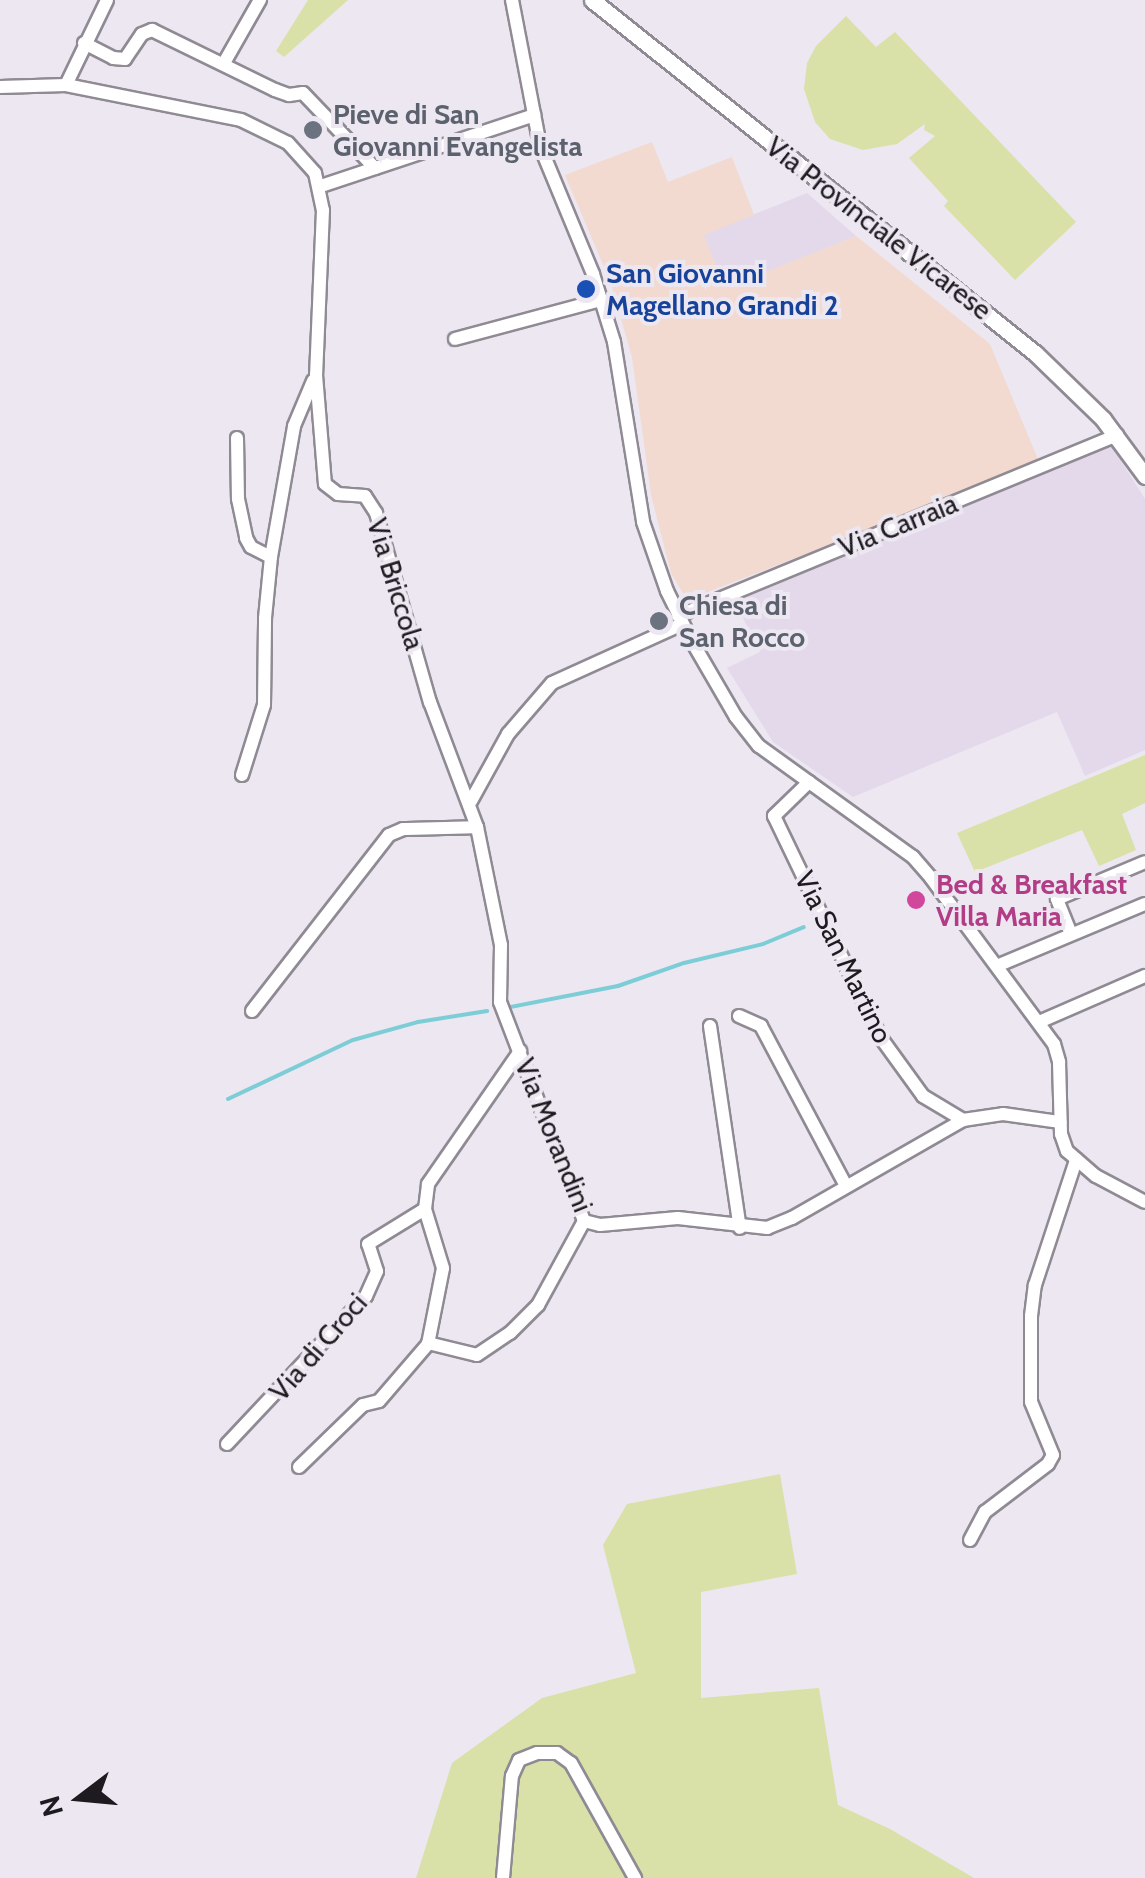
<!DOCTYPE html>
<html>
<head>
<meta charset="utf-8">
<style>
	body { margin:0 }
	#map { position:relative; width:1145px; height:1878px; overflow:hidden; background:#ece7f1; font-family:Cabin,sans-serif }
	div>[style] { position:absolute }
	.built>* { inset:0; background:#e3d9ea }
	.industrial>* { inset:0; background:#f2dad0 }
	.green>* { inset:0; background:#dae1a8 }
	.stream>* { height:4px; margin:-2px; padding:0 2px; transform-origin:2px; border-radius:2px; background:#7dcdd7 }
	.roads { filter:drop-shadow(2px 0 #8f8a93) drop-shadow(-2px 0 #8f8a93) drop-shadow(0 2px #8f8a93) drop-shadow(0 -2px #8f8a93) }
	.minor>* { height:12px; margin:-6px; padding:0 6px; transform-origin:6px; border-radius:6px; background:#fff }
	.major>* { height:15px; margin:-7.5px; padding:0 7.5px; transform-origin:7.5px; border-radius:7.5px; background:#fff }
	.dots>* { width:28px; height:28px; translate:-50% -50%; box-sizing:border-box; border:5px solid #ece7f1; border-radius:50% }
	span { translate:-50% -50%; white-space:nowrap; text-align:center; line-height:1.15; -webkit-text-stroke:8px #ece7f1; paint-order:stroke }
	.worship-label { font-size:28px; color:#5b616d; font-weight:700 }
	.left { translate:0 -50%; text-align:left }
	.street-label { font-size:28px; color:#1d1b1f }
	.transit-label { font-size:28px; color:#164399; font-weight:700 }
	.hotel-label { font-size:28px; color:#b23c85; font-weight:700 }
	.north { position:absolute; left:30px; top:1748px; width:100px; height:100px; -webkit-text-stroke:8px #ece7f1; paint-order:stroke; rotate:254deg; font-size:28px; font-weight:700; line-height:40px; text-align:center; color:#1d1b1f }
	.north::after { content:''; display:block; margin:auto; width:35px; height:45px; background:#1d1b1f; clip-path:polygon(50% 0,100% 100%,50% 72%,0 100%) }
</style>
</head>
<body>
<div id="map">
	<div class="built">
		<div style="clip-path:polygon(807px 193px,856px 236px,725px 289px,703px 235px)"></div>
		<div style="clip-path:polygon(1111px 445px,1145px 499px,1145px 750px,1085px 776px,1057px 712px,853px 797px,773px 742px,727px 668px,760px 652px,735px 602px)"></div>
	</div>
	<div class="industrial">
		<div style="clip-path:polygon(652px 142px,668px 182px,732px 157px,754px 215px,704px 235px,725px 288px,856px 236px,990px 344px,1040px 464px,687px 600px,671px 573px,651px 495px,632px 357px,610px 281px,565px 175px)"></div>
	</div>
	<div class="green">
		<div style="clip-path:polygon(308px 0,348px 0,284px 57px,276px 51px)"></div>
		<div style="clip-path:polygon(846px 16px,876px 47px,895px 32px,1076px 222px,1015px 280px,944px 206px,948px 201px,909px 158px,935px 136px,924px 130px,925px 124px,897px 144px,863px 150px,830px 139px,815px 122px,804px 89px,807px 63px,816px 46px)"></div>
		<div style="clip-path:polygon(1145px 755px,1145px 803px,1122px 814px,1136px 850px,1099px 866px,1082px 830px,975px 872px,957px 833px)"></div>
		<div style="clip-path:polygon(780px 1474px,797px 1574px,701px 1592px,701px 1698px,819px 1688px,838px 1805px,890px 1829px,974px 1878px,416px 1878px,452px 1763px,542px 1698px,636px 1673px,603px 1545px,627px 1504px)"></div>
	</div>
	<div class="stream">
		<div style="left:505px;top:1008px;width:115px;rotate:-11deg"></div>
		<div style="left:618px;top:986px;width:70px;rotate:-19.2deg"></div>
		<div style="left:684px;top:963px;width:81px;rotate:-13.5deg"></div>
		<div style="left:763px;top:944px;width:44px;rotate:-22.5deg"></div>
		<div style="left:228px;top:1099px;width:138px;rotate:-25.3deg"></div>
		<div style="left:353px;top:1040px;width:67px;rotate:-15.5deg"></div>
		<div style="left:418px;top:1022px;width:70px;rotate:-9.1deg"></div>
	</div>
	<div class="roads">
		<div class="minor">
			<div style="left:512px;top:0;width:149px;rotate:79.1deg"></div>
			<div style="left:540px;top:146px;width:139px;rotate:67.5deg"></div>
			<div style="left:593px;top:274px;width:71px;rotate:72.8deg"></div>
			<div style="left:614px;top:342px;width:182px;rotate:80.8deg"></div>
			<div style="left:643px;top:522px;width:73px;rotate:70.8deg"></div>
			<div style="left:667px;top:591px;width:52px;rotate:63.9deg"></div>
			<div style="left:690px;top:638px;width:91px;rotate:59.8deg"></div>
			<div style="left:736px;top:717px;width:37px;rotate:52deg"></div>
			<div style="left:759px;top:746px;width:190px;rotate:35.8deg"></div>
			<div style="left:913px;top:857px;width:28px;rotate:49deg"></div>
			<div style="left:931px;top:878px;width:207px;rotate:53.5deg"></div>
			<div style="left:1054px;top:1044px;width:19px;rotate:74deg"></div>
			<div style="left:1059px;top:1062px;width:72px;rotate:88.4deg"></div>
			<div style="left:1061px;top:1134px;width:18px;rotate:71deg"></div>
			<div style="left:1067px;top:1151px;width:38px;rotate:41deg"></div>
			<div style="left:1096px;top:1176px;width:55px;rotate:28deg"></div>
			<div style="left:84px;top:43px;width:33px;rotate:27deg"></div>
			<div style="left:113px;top:58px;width:12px;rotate:5deg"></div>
			<div style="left:125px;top:59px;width:30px;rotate:-56deg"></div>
			<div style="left:142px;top:34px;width:11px;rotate:-22deg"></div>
			<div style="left:152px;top:30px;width:137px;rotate:26deg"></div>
			<div style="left:275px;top:90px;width:15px;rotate:20deg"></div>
			<div style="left:289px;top:95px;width:14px;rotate:-8deg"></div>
			<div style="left:303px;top:93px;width:104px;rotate:46.2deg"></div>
			<div style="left:224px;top:63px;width:73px;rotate:-60.3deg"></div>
			<div style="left:66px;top:85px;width:94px;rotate:-64.2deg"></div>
			<div style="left:0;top:87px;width:66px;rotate:-1.7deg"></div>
			<div style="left:66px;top:85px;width:178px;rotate:11.3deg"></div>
			<div style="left:241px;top:120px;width:52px;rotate:26.1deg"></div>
			<div style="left:288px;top:143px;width:40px;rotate:48deg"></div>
			<div style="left:315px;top:173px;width:38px;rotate:78deg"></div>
			<div style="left:323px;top:210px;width:165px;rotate:92.4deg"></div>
			<div style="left:316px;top:375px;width:109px;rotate:85.3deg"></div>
			<div style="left:325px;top:484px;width:16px;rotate:38deg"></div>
			<div style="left:338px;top:494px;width:27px;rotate:4deg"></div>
			<div style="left:365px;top:496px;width:20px;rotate:57deg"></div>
			<div style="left:376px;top:513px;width:197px;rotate:74.1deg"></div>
			<div style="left:430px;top:702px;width:134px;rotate:69.4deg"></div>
			<div style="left:477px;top:827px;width:120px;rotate:78.5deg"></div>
			<div style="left:501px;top:945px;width:57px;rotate:91deg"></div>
			<div style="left:500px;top:1002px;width:235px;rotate:69deg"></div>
			<div style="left:584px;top:1221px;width:16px;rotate:14deg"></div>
			<div style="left:600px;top:1225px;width:78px;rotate:-5.1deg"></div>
			<div style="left:678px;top:1218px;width:90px;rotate:6.4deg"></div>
			<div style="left:767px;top:1228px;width:27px;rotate:-22deg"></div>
			<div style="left:792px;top:1218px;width:197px;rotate:-29.8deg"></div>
			<div style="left:963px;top:1120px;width:40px;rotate:-8.5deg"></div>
			<div style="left:1003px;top:1114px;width:58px;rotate:8deg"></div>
			<div style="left:321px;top:186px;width:225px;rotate:-18.4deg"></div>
			<div style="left:455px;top:339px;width:151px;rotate:-15deg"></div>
			<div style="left:237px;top:438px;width:61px;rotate:89.1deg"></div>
			<div style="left:238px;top:499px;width:40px;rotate:78deg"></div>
			<div style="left:246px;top:538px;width:10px;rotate:61deg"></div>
			<div style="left:251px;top:547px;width:22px;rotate:27deg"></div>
			<div style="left:271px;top:557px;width:133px;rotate:-80deg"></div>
			<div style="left:294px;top:426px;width:49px;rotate:-67.1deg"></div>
			<div style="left:678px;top:616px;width:475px;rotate:-22.4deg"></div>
			<div style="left:242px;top:775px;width:73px;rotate:-72.6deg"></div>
			<div style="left:264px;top:705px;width:87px;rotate:-89.3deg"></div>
			<div style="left:265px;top:618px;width:61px;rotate:-84.4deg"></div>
			<div style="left:809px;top:782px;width:49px;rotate:135.8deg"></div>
			<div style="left:774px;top:816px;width:246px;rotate:64.3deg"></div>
			<div style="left:881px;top:1038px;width:72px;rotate:54.1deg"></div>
			<div style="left:923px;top:1096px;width:47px;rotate:31deg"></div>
			<div style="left:471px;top:801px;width:77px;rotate:-61.1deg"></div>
			<div style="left:508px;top:734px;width:67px;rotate:-49.2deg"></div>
			<div style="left:552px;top:683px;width:143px;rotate:-24.4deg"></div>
			<div style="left:1071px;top:934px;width:38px;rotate:-112deg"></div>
			<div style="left:1057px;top:899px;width:95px;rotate:-22.8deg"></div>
			<div style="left:999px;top:965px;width:158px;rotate:-22.7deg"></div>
			<div style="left:252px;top:1011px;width:223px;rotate:-52.1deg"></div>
			<div style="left:389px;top:835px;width:15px;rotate:-23deg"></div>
			<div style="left:403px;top:829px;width:74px;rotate:-1.5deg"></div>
			<div style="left:739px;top:1016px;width:24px;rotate:24deg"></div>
			<div style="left:761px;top:1026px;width:181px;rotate:62deg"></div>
			<div style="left:1039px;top:1022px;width:116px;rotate:-23.5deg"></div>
			<div style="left:710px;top:1026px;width:204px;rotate:81.6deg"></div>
			<div style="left:428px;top:1343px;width:50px;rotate:13.8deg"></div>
			<div style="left:477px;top:1355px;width:40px;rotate:-34deg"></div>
			<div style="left:510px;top:1333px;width:40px;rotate:-45deg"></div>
			<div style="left:538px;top:1305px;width:96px;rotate:-61.3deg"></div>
			<div style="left:227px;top:1444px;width:203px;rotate:-46.8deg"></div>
			<div style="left:366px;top:1296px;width:27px;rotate:-66deg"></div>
			<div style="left:377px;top:1271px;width:28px;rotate:-108deg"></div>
			<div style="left:368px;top:1244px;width:67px;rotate:-31.6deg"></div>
			<div style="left:299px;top:1467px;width:89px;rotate:-44.1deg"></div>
			<div style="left:363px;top:1405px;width:16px;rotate:-14deg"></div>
			<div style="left:379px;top:1401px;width:75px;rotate:-49.3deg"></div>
			<div style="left:428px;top:1344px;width:77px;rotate:-78.8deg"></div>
			<div style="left:443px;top:1268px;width:62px;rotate:-107deg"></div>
			<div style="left:425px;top:1209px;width:25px;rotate:-83deg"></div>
			<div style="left:428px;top:1184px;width:162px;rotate:-55.3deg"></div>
			<div style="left:970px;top:1540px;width:32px;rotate:-62deg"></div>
			<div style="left:985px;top:1512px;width:79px;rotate:-37.3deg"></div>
			<div style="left:1048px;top:1464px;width:10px;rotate:-61deg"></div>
			<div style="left:1053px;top:1455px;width:57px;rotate:-112.5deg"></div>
			<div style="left:1031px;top:1402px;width:86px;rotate:-90deg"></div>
			<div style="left:1031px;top:1316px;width:31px;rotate:-83deg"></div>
			<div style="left:1035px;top:1285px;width:132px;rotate:-71.8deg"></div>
			<div style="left:503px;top:1878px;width:102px;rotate:-85deg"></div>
			<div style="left:512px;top:1776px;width:17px;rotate:-66deg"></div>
			<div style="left:519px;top:1760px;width:19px;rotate:-21deg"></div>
			<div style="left:537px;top:1753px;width:20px"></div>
			<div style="left:557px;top:1753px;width:17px;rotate:36deg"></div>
			<div style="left:571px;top:1763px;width:132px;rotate:60.9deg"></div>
		</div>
		<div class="major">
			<div style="left:592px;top:0;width:566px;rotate:38.55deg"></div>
			<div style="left:1035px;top:353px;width:95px;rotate:44.1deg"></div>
			<div style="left:1103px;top:419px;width:71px;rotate:53.6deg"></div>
		</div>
	</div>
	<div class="dots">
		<div style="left:313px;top:130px;background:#6b7280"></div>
		<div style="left:586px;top:289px;background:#1a4fb4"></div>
		<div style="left:659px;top:621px;background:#6b7280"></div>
		<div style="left:916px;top:900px;background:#d1479c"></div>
	</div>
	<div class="worship-label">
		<span class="left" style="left:333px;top:130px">Pieve di San<br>Giovanni Evangelista</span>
		<span class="left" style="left:679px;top:621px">Chiesa di<br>San Rocco</span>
	</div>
	<div class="street-label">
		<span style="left:879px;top:228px;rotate:38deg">Via Provinciale Vicarese</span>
		<span style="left:898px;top:525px;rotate:-22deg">Via Carraia</span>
		<span style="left:396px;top:584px;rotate:73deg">Via Briccola</span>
		<span style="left:844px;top:957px;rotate:64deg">Via San Martino</span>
		<span style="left:554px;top:1135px;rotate:68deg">Via Morandini</span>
		<span style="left:318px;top:1347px;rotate:-49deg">Via di Croci</span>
	</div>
	<div class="transit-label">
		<span class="left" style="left:606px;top:289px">San Giovanni<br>Magellano Grandi 2</span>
	</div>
	<div class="hotel-label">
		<span class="left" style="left:936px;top:900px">Bed &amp; Breakfast<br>Villa Maria</span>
	</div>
	<div class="north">N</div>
</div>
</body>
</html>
